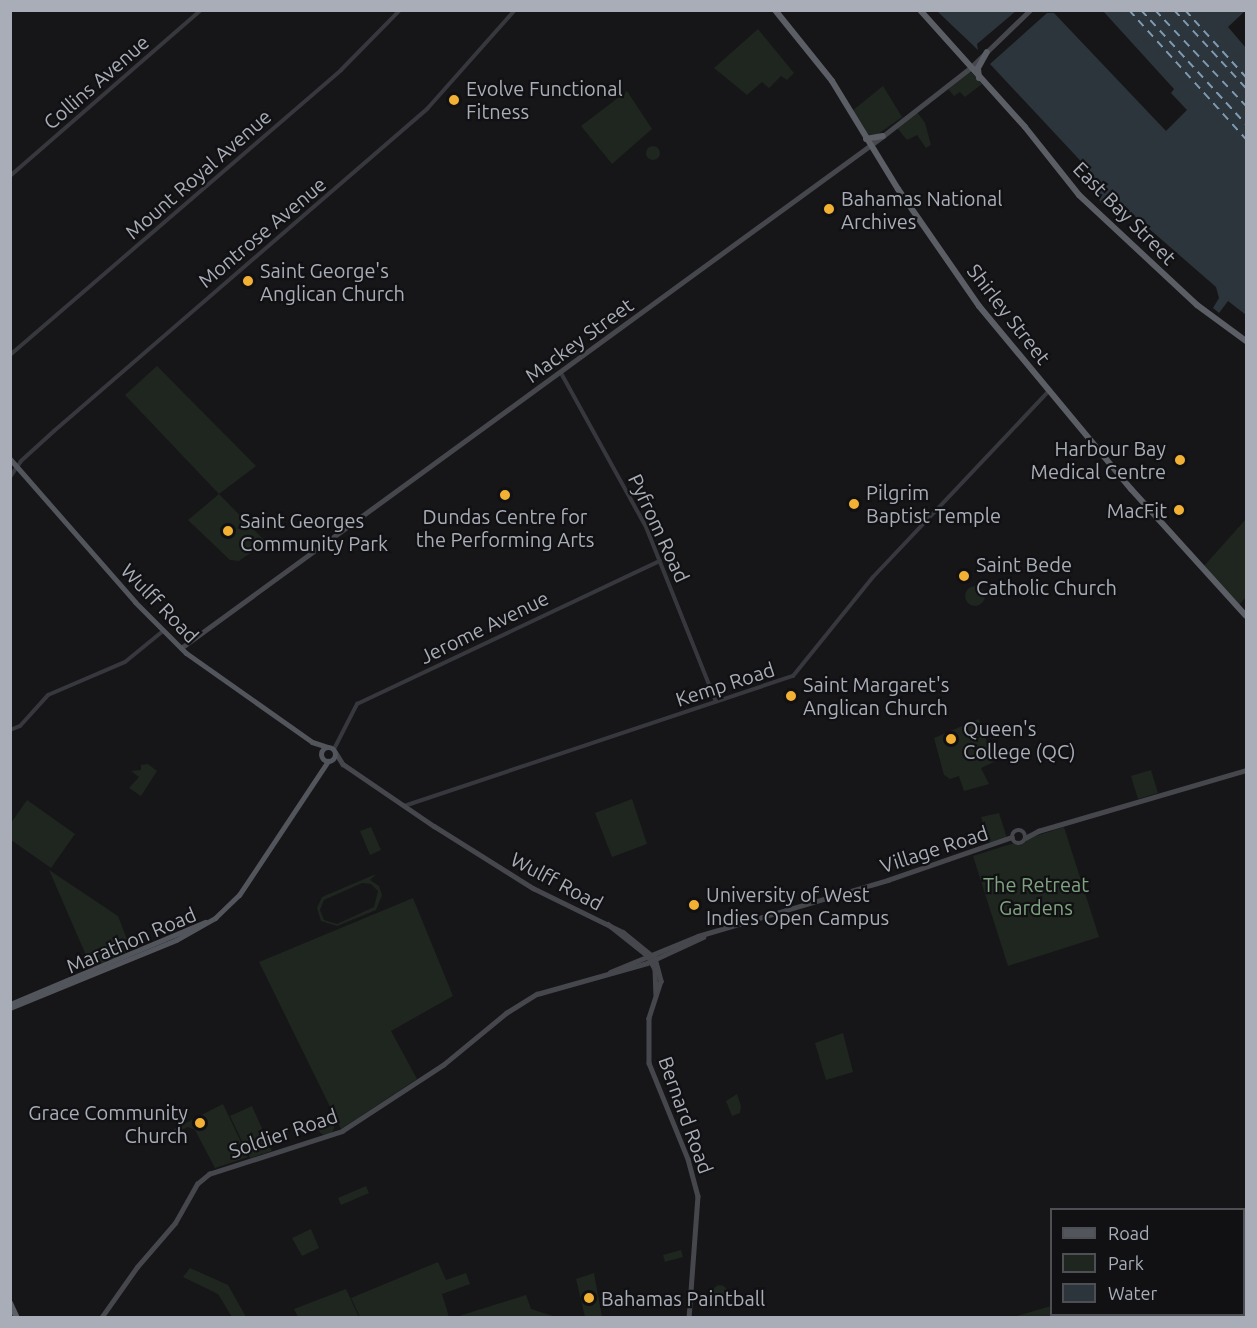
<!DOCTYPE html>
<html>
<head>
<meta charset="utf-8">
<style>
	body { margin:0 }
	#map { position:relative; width:1257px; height:1328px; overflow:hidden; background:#161618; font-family:Ubuntu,sans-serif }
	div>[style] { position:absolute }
	.green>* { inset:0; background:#1e261f }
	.round { border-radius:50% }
	.water>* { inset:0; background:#2c353c }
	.ferry>* { height:1.5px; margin-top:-0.75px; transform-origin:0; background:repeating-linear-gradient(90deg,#7f9bb3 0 8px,transparent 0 14px) }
	.tertiary>* { height:4px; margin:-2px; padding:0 2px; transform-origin:2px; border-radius:2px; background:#37383d }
	.secondary>* { height:4.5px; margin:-2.25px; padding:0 2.25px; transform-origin:2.25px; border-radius:2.25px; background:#45474d }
	.secondary>.ring { margin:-2.25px; padding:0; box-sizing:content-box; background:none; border:4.5px solid #45474d; border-radius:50% }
	.primary>* { height:5px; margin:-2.5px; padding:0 2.5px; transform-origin:2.5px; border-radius:2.5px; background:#53555c }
	.primary>.ring { margin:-2.5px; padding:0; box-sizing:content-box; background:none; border:5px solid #53555c; border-radius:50% }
	.trunk>* { height:6px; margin:-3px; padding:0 3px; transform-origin:3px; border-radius:3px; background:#5b5e65 }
	.dots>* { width:16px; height:16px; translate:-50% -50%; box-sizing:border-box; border:3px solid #111113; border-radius:50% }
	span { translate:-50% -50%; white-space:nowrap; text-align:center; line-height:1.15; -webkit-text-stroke:4.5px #111113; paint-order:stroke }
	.street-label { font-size:20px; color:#a8adb8 }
	.poi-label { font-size:20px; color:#a8adb8 }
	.left { translate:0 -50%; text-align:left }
	.right { translate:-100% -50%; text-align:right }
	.park-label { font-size:20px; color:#7fa381 }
	.frame { position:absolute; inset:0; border:12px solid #a8adb8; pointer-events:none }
	.legend { position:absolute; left:1050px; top:1208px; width:195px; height:108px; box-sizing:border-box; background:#111113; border:2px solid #4d4f55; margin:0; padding:8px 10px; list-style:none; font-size:18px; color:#a8adb8 }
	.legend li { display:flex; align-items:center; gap:12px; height:30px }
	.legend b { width:30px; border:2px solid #4d4f55 }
</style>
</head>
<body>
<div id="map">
	<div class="green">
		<div style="clip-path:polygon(758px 29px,794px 73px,787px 80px,781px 76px,769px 88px,762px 82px,747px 95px,714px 68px)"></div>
		<div style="clip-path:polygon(970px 71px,982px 84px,965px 97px,960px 92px,954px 96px,948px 89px)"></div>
		<div style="clip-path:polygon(883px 86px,902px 117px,874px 137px,867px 137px,852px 111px)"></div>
		<div style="clip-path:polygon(627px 91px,652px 129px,612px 164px,581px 126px)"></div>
		<div style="clip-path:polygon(917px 112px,925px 123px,931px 145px,926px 148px,917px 135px,907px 140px,897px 128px)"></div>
		<div class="round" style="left:646px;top:146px;width:14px;height:14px"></div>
		<div style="clip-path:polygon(157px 366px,256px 466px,219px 494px,266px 542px,239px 561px,230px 560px,188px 520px,219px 494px,125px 395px)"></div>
		<div style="clip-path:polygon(1246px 519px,1246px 597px,1239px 605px,1204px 566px)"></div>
		<div class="round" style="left:965px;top:586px;width:20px;height:20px"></div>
		<div style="clip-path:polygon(979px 719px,994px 762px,981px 768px,989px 784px,964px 791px,959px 776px,950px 779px,944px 775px,934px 738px)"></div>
		<div style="clip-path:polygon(148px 764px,157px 771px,141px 796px,129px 788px,139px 777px,131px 771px,141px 770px,141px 765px)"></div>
		<div style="clip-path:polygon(1151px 770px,1158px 793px,1138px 799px,1131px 776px)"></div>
		<div style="clip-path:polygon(632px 799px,647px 844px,612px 857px,595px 813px)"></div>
		<div style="clip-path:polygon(27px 800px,75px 834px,51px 868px,11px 840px,11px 823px)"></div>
		<div style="clip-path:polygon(999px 813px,1007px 838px,990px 844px,981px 817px)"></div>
		<div style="clip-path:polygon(371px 827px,381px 850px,370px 855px,360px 831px)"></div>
		<div style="clip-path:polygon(1064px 827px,1099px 937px,1008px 966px,973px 856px)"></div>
		<div style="clip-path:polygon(49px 870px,118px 916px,132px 952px,92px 969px)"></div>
		<div style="clip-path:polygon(evenodd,376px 874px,370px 880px,379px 886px,382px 895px,376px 910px,337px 926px,321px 921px,317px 908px,322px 897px,376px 874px,362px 883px,371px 884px,378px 891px,374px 907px,337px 924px,324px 920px,320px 910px,324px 900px,362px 883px)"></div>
		<div style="clip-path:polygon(413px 898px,453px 996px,391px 1031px,417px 1079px,341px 1129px,259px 962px)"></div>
		<div style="clip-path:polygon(843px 1033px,853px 1072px,826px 1080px,815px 1043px)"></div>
		<div style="clip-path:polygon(737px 1094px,741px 1106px,740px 1113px,732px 1116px,726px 1101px)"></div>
		<div style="clip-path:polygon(223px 1104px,248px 1157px,215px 1168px,195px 1130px,188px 1127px,174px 1133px,172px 1130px)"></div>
		<div style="clip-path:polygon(252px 1106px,272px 1151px,250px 1158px,230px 1116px)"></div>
		<div class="round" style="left:318px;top:1119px;width:16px;height:16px"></div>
		<div style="clip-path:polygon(366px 1186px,369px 1193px,341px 1205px,338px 1198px)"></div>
		<div style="clip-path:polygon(311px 1229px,319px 1248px,302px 1256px,292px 1238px)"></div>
		<div style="clip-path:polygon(681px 1250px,683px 1257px,665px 1262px,663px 1255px)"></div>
		<div style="clip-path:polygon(438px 1262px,446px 1280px,466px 1273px,470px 1284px,442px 1294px,449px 1317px,360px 1317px,351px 1298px)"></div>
		<div style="clip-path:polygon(190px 1268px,228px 1285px,246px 1317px,232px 1317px,218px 1294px,183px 1277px)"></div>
		<div style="clip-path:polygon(594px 1273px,602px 1317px,585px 1317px,576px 1279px)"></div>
		<div class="round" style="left:713px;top:1285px;width:14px;height:14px"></div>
		<div style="clip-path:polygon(346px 1289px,359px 1317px,298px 1317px,294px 1309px)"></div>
		<div style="clip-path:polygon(526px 1295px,531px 1309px,556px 1317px,456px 1317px)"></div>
		<div style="clip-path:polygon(1051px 1306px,1052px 1314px,1081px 1317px,1013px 1317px)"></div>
	</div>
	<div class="water">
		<div style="clip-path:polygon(937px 11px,1016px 11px,977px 44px,978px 50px)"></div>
		<div style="clip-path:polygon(1103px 11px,1245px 11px,1228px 27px,1246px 48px,1246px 315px,1228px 301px,1219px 313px,1213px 308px,1219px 298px,1216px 287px,1115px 199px,1107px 207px,1101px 203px,1095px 192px,1081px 182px,1090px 171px,990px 64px,1047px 13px,1054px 13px,1166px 131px,1187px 110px,1171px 93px,1174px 89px)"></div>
	</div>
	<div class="ferry">
		<div style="left:1129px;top:10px;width:174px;rotate:47.8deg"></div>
		<div style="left:1141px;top:10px;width:155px;rotate:47.4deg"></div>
		<div style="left:1155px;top:10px;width:132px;rotate:46.5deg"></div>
		<div style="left:1174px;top:10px;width:106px;rotate:47.3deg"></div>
		<div style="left:1185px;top:10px;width:91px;rotate:47.7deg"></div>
	</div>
	<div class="tertiary">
		<div style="left:10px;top:176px;width:253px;rotate:-41deg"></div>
		<div style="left:10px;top:355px;width:437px;rotate:-40.7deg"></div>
		<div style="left:341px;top:70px;width:84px;rotate:-45.5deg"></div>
		<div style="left:561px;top:373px;width:176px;rotate:61.1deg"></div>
		<div style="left:646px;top:527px;width:188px;rotate:68.2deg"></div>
		<div style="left:10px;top:477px;width:19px;rotate:-55deg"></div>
		<div style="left:21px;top:461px;width:45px;rotate:-42.3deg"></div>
		<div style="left:54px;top:431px;width:493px;rotate:-40.8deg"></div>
		<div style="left:427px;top:109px;width:132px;rotate:-48.4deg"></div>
		<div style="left:10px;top:730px;width:11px;rotate:-22deg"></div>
		<div style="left:20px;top:726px;width:42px;rotate:-47.9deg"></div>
		<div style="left:48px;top:695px;width:84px;rotate:-23.2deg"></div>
		<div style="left:125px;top:662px;width:49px;rotate:-39.2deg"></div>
		<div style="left:334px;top:749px;width:51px;rotate:-62.9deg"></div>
		<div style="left:357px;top:704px;width:335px;rotate:-25.3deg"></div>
		<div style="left:404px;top:806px;width:410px;rotate:-18.5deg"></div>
		<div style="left:793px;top:676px;width:127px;rotate:-51.1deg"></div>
		<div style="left:873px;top:577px;width:256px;rotate:-46.6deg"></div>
	</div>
	<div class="secondary">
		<div style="left:181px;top:648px;width:869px;rotate:-36.1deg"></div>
		<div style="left:883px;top:136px;width:110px;rotate:-38deg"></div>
		<div style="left:970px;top:68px;width:83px;rotate:-44deg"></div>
		<div style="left:336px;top:753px;width:13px;rotate:58deg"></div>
		<div style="left:343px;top:764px;width:110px;rotate:34.3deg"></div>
		<div style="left:434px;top:826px;width:117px;rotate:32.1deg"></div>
		<div style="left:533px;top:888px;width:100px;rotate:26.1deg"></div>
		<div style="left:623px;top:932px;width:41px;rotate:39.1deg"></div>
		<div style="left:655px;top:958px;width:24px;rotate:75deg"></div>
		<div style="left:661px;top:981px;width:39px;rotate:108deg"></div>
		<div style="left:649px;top:1018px;width:45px;rotate:90deg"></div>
		<div style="left:649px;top:1063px;width:104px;rotate:67.9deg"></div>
		<div style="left:688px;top:1159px;width:38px;rotate:75deg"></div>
		<div style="left:698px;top:1196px;width:122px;rotate:94.2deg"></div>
		<div class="ring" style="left:1012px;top:830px;width:9.5px;height:9.5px"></div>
		<div style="left:1025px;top:838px;width:15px;rotate:-28deg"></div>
		<div style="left:1038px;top:831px;width:217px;rotate:-16.3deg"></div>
		<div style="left:608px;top:924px;width:51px;rotate:38.7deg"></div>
		<div style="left:648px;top:956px;width:15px;rotate:62deg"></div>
		<div style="left:655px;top:969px;width:25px;rotate:88deg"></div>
		<div style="left:610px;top:972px;width:95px;rotate:-22.2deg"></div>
		<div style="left:698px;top:936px;width:198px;rotate:-16.4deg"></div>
		<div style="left:888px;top:880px;width:131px;rotate:-19.1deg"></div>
		<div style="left:101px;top:1318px;width:62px;rotate:-54.8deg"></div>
		<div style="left:137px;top:1267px;width:58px;rotate:-49.2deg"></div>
		<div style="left:175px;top:1223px;width:45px;rotate:-60.6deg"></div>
		<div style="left:197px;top:1184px;width:16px;rotate:-40deg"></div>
		<div style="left:209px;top:1174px;width:140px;rotate:-17.9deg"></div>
		<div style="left:342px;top:1131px;width:121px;rotate:-33.2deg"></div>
		<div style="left:443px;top:1065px;width:82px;rotate:-39.5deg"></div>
		<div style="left:506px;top:1013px;width:36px;rotate:-32deg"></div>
		<div style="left:537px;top:994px;width:114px;rotate:-15.7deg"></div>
		<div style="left:647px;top:963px;width:62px;rotate:-24.9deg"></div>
	</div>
	<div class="primary">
		<div style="left:10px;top:459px;width:190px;rotate:48.8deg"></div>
		<div style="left:135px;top:602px;width:72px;rotate:45deg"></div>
		<div style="left:186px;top:653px;width:154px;rotate:35.2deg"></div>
		<div style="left:312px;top:742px;width:16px;rotate:18deg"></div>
		<div class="ring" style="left:321px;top:747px;width:9px;height:9px"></div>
		<div style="left:10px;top:1004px;width:212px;rotate:-22.8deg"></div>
		<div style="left:10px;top:1008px;width:179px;rotate:-22.3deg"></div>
		<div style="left:176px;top:940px;width:45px;rotate:-29.4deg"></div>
		<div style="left:215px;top:918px;width:33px;rotate:-44deg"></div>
		<div style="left:239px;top:895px;width:161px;rotate:-56.4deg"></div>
	</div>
	<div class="trunk">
		<div style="left:775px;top:10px;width:91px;rotate:51.2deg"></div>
		<div style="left:832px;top:81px;width:127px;rotate:58.6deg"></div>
		<div style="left:898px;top:189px;width:142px;rotate:55.3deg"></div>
		<div style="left:979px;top:306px;width:238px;rotate:50.3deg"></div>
		<div style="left:1131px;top:489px;width:171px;rotate:47.8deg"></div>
		<div style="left:920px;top:10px;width:157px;rotate:48.1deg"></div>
		<div style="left:1025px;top:127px;width:87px;rotate:51.5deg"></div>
		<div style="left:1079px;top:195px;width:161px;rotate:43deg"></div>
		<div style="left:1197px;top:305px;width:61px;rotate:36.3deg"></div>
		<div style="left:979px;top:78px;width:10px;rotate:-96deg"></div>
		<div style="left:978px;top:68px;width:18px;rotate:-61deg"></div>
		<div style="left:866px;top:139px;width:17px;rotate:-10deg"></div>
		<div style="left:10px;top:1303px;width:17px;rotate:65deg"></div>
	</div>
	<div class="dots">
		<div style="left:454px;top:100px;background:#f2b134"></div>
		<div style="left:829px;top:209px;background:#f2b134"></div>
		<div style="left:248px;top:281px;background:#f2b134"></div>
		<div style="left:1180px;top:460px;background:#f2b134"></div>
		<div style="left:505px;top:495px;background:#f2b134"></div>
		<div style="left:854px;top:504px;background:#f2b134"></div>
		<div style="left:1179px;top:510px;background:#f2b134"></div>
		<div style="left:228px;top:531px;background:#f2b134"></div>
		<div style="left:964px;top:576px;background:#f2b134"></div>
		<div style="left:791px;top:696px;background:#f2b134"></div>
		<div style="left:951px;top:739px;background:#f2b134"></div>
		<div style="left:694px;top:905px;background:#f2b134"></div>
		<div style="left:200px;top:1123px;background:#f2b134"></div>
		<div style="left:589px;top:1298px;background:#f2b134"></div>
	</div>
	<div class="street-label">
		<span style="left:96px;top:82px;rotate:-41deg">Collins Avenue</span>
		<span style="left:198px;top:174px;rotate:-41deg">Mount Royal Avenue</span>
		<span style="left:1125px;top:213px;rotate:45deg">East Bay Street</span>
		<span style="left:262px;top:232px;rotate:-40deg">Montrose Avenue</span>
		<span style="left:1009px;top:314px;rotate:52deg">Shirley Street</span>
		<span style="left:579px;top:340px;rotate:-36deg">Mackey Street</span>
		<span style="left:659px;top:528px;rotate:65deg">Pyfrom Road</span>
		<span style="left:160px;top:603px;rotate:46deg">Wulff Road</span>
		<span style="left:484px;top:627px;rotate:-26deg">Jerome Avenue</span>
		<span style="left:725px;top:684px;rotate:-18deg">Kemp Road</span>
		<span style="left:934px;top:849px;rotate:-18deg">Village Road</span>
		<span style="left:557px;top:881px;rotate:28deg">Wulff Road</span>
		<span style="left:131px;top:940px;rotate:-23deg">Marathon Road</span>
		<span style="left:686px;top:1115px;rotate:70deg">Bernard Road</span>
		<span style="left:283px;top:1133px;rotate:-19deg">Soldier Road</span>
	</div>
	<div class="poi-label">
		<span class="left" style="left:466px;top:100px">Evolve Functional<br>Fitness</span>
		<span class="left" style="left:841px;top:210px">Bahamas National<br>Archives</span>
		<span class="left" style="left:260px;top:282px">Saint George's<br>Anglican Church</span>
		<span class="right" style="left:1166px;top:460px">Harbour Bay<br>Medical Centre</span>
		<span class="left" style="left:866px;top:504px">Pilgrim<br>Baptist Temple</span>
		<span class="right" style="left:1167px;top:510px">MacFit</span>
		<span style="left:505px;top:528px">Dundas Centre for<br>the Performing Arts</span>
		<span class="left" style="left:240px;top:532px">Saint Georges<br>Community Park</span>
		<span class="left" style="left:976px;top:576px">Saint Bede<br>Catholic Church</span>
		<span class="left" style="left:803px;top:696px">Saint Margaret's<br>Anglican Church</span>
		<span class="left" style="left:963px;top:740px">Queen's<br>College (QC)</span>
		<span class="left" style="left:706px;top:906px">University of West<br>Indies Open Campus</span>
		<span class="right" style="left:188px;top:1124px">Grace Community<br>Church</span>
		<span class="left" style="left:601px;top:1298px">Bahamas Paintball</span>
	</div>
	<div class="park-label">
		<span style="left:1036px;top:896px">The Retreat<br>Gardens</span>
	</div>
	<div class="frame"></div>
	<ul class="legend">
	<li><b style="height:8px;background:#53555c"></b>Road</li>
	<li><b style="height:16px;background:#1e261f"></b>Park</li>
	<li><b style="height:16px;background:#2c353c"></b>Water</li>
	</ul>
</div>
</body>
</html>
